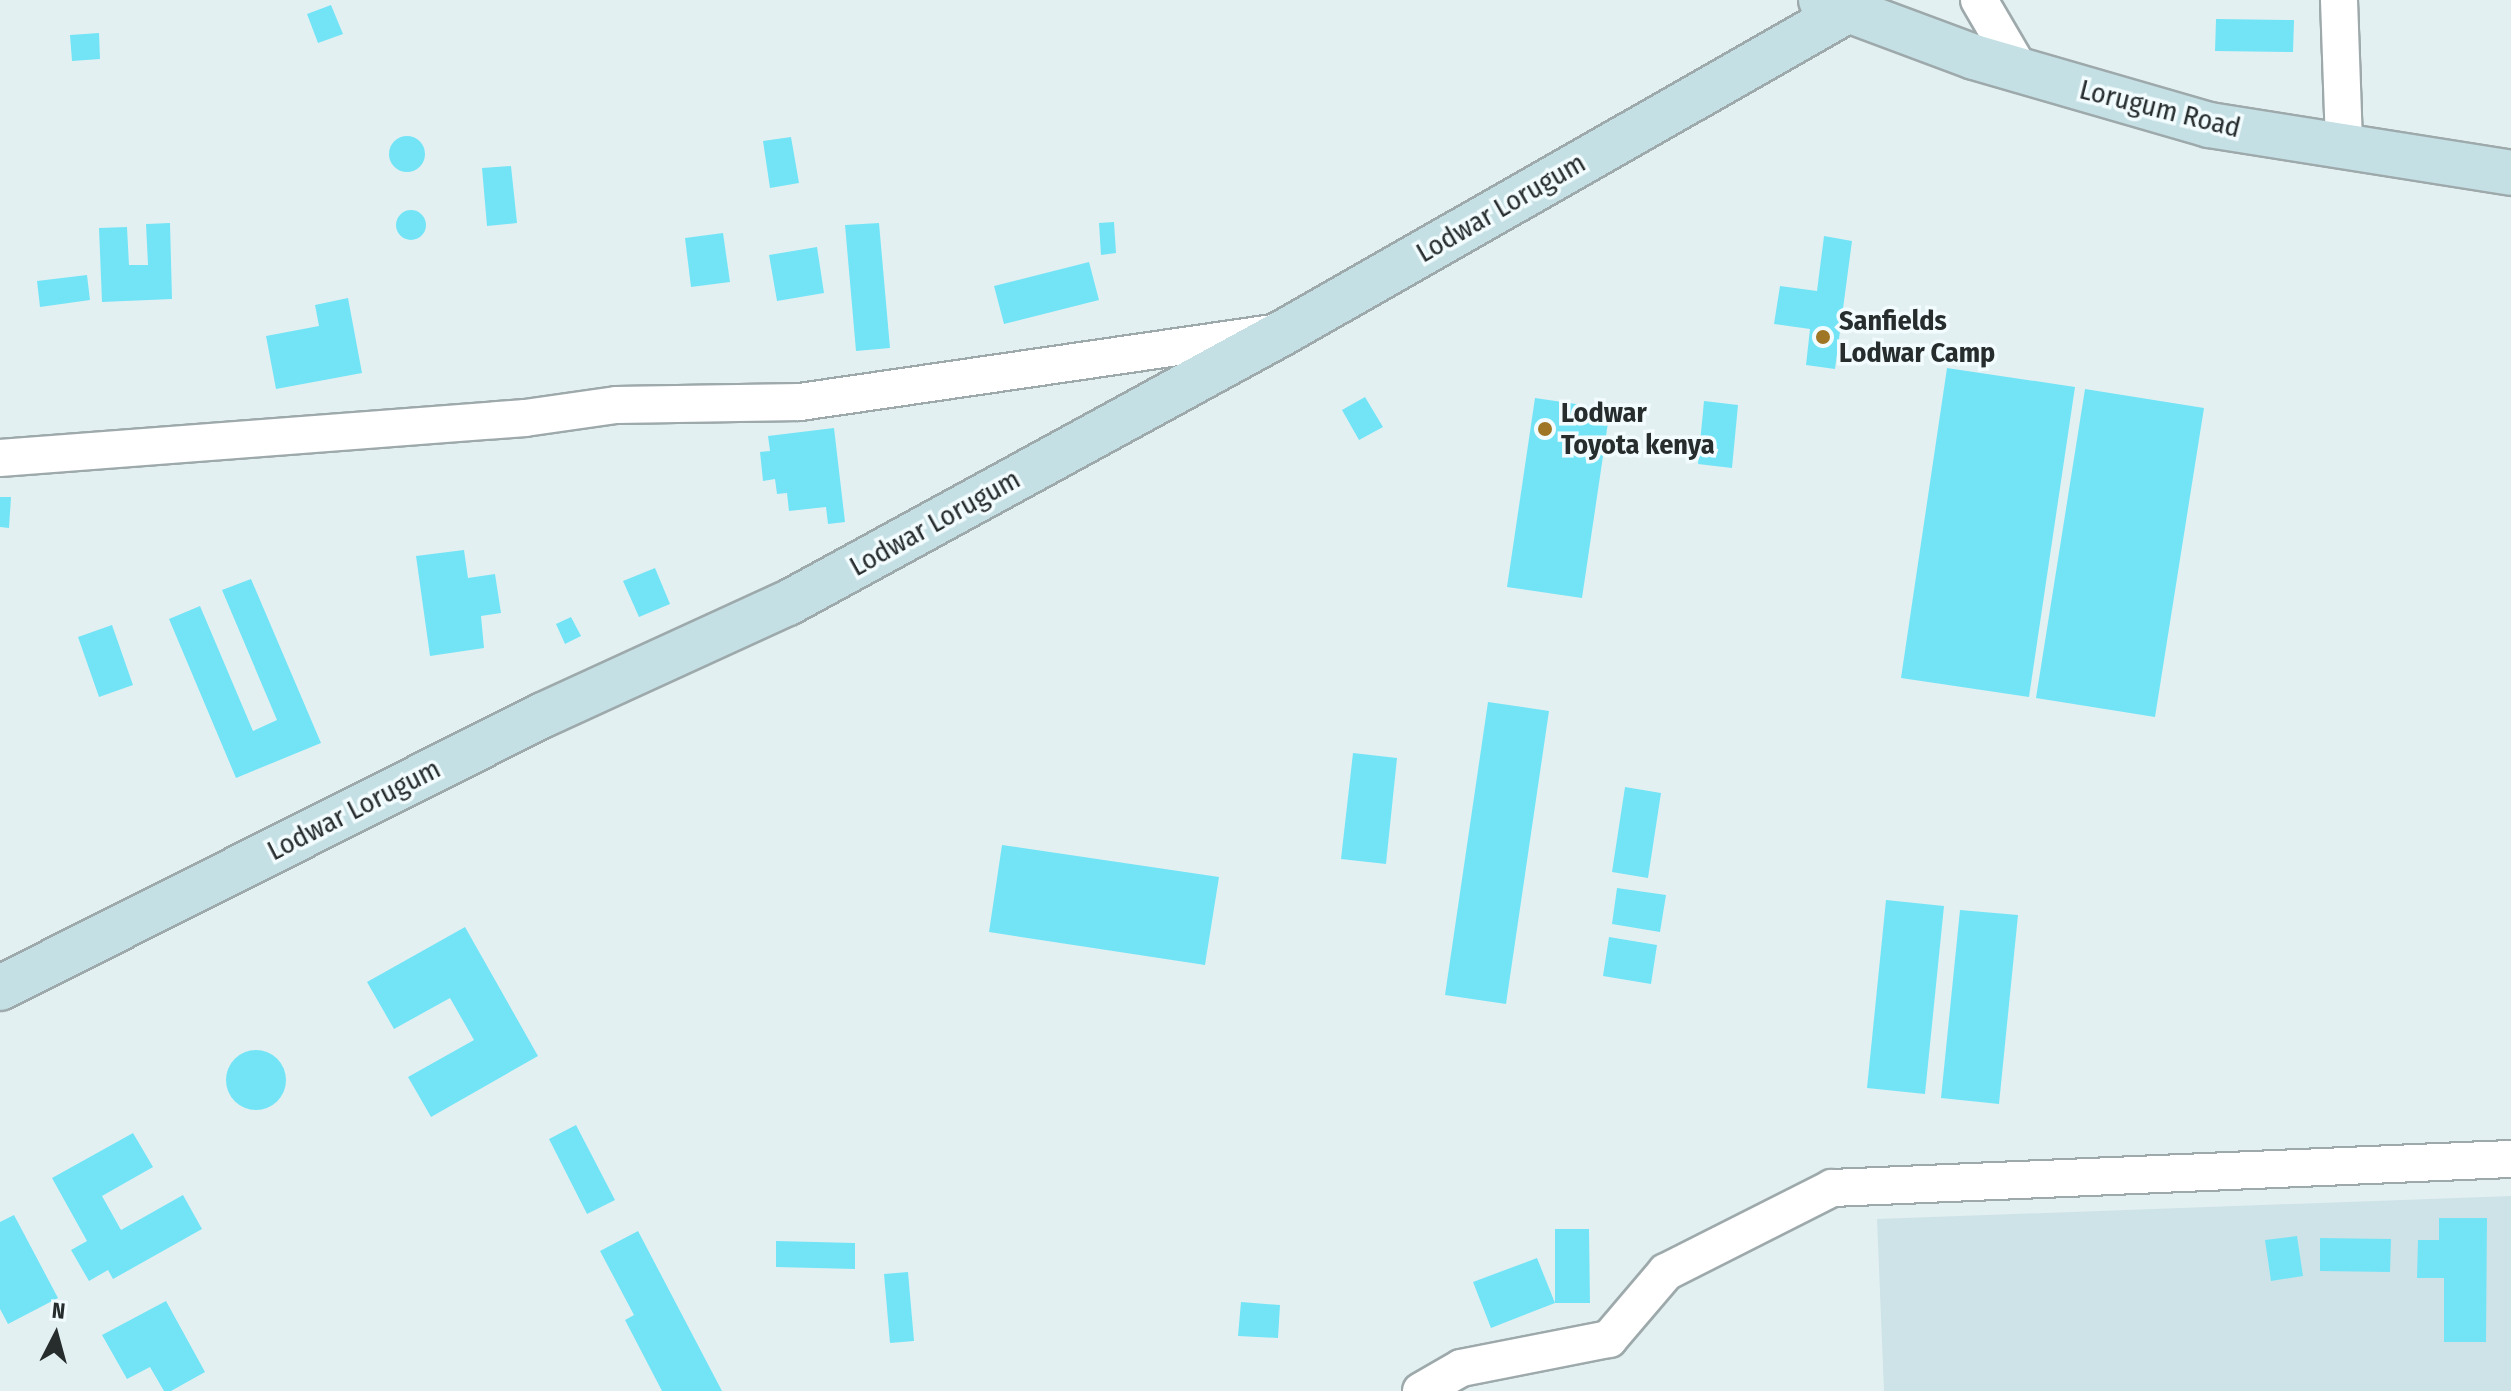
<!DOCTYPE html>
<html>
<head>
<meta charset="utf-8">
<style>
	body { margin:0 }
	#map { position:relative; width:2511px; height:1391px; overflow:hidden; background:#e3f0f2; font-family:"Fira Sans Condensed",sans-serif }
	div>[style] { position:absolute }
	.built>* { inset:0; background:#cee3e7 }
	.building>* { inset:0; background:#73e4f6 }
	.round { border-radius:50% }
	.roads { filter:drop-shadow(2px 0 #9da9ab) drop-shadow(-2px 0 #9da9ab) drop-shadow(0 2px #9da9ab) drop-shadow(0 -2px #9da9ab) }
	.street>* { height:36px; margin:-18px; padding:0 18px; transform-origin:18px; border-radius:18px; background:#fff }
	.secondary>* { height:44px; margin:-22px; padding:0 22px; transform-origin:22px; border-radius:22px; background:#c5e0e4 }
	.dots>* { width:22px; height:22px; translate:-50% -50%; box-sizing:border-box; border:4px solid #f2fcfe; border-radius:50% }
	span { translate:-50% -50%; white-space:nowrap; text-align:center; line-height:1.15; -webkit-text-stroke:7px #f2fcfe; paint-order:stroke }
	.street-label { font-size:28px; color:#272c2d }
	.poi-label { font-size:28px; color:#272c2d; font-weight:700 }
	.left { translate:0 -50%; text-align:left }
	.north { position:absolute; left:16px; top:1295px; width:80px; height:80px; -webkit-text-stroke:6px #f2fcfe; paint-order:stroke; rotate:6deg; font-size:22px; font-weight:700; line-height:32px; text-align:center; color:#272c2d }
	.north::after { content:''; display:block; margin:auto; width:28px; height:36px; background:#272c2d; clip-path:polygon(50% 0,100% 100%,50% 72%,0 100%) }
</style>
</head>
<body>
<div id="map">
	<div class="built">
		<div style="clip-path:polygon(2511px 1196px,2511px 1391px,1884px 1391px,1877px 1219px)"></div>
	</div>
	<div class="building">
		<div style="clip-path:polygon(331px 5px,343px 34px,318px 43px,307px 14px)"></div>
		<div style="clip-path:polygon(2216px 19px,2294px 20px,2293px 52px,2215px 51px)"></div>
		<div style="clip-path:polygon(99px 33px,100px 59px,72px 61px,70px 35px)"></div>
		<div class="round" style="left:389px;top:136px;width:36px;height:36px"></div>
		<div style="clip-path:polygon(791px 137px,799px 183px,770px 188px,763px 141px)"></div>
		<div style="clip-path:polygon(511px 166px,517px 223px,487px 226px,482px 168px)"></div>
		<div class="round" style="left:396px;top:210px;width:30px;height:30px"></div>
		<div style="clip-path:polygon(1114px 222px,1116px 253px,1101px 255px,1099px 223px)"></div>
		<div style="clip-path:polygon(170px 223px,172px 299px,102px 302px,99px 228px,127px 227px,129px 265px,148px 265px,146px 224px)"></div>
		<div style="clip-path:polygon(879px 223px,890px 348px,856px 351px,845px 225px)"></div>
		<div style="clip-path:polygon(723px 233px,730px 282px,691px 287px,685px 238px)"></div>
		<div style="clip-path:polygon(1824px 236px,1852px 241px,1835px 369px,1806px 365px,1810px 329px,1774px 324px,1780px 286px,1817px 291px)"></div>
		<div style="clip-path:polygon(817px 247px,824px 293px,777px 301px,769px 255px)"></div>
		<div style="clip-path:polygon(1089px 262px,1099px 300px,1004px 324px,994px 286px)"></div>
		<div style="clip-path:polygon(87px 275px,90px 300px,40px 307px,37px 281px)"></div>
		<div style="clip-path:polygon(348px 298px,362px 373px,276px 389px,266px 336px,319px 326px,315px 305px)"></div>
		<div style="clip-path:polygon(1947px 368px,2075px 387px,2029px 697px,1901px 678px)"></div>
		<div style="clip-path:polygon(2085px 389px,2204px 408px,2155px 717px,2036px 698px)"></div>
		<div style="clip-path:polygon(1365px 397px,1383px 427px,1359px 440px,1342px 410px)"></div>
		<div style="clip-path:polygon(1535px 398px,1610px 409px,1582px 598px,1507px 587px)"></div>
		<div style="clip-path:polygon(1704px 401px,1738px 405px,1732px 468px,1698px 464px)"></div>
		<div style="clip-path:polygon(834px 428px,845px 522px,828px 524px,826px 507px,789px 511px,787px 493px,777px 494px,775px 479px,763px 481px,760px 452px,770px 451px,768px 436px)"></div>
		<div style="clip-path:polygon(0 497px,11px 497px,9px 528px,0 527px)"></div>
		<div style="clip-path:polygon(464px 550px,468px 578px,495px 574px,501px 613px,481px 616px,484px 648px,430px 656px,416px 556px)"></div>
		<div style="clip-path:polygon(655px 568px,670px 604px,639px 617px,623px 581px)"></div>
		<div style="clip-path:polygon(251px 579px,321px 743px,236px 778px,169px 619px,200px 606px,253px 731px,277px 720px,222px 590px)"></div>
		<div style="clip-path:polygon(571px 617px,581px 636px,565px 644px,556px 624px)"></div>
		<div style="clip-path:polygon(112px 625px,133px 685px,99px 697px,78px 637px)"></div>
		<div style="clip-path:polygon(1488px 702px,1549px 711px,1506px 1004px,1445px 995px)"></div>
		<div style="clip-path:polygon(1353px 753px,1397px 758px,1386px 864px,1341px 859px)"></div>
		<div style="clip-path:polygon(1625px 787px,1661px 793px,1648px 878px,1612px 872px)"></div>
		<div style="clip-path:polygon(1002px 845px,1219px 877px,1205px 965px,989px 932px)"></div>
		<div style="clip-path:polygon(1617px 888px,1666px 895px,1660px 932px,1612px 924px)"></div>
		<div style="clip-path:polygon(1886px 900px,1944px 906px,1925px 1094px,1867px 1088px)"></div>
		<div style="clip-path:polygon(1960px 910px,2018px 915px,1999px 1104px,1941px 1098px)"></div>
		<div style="clip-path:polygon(465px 927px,538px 1056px,431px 1117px,408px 1077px,474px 1040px,450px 998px,394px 1029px,367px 982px)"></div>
		<div style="clip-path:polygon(1609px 937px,1657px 945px,1651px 984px,1603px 976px)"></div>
		<div class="round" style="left:226px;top:1050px;width:60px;height:60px"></div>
		<div style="clip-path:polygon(576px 1125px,615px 1200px,587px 1214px,549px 1139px)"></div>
		<div style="clip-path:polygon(133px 1133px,153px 1167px,102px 1196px,121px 1230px,183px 1195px,202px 1229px,113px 1279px,108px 1270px,89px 1281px,71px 1250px,87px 1241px,52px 1178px)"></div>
		<div style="clip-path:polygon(14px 1215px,58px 1298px,8px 1324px,0 1309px,0 1222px)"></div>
		<div style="clip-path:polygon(2439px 1218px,2487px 1218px,2486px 1342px,2444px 1342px,2444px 1278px,2417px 1278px,2418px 1240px,2439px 1240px)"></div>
		<div style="clip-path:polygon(1555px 1229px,1589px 1229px,1590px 1303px,1555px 1303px)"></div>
		<div style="clip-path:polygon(638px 1231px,722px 1391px,662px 1391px,625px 1320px,634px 1315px,600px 1251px)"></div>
		<div style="clip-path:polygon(2297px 1236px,2303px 1276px,2271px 1281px,2265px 1240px)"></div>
		<div style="clip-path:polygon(2320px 1238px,2391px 1239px,2390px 1272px,2320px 1271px)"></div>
		<div style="clip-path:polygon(776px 1241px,855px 1243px,855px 1269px,776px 1267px)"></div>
		<div style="clip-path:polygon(1537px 1258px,1555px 1303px,1491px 1328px,1473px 1282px)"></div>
		<div style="clip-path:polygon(908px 1272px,914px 1341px,890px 1343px,884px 1274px)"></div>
		<div style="clip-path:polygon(166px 1301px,205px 1372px,171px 1391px,164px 1391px,150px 1367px,127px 1379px,102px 1335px)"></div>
		<div style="clip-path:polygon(1241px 1302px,1280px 1305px,1278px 1338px,1238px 1336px)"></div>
	</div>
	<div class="roads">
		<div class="street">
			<div style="left:1979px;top:0;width:83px;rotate:59.7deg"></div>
			<div style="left:2339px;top:0;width:145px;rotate:88deg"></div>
			<div style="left:0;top:458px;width:527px;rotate:-4.36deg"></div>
			<div style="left:525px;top:418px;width:92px;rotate:-8.1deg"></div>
			<div style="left:616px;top:405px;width:184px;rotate:-0.9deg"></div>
			<div style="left:800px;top:402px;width:480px;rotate:-8.3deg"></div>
			<div style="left:1421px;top:1391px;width:46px;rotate:-29.9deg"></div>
			<div style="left:1461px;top:1368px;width:151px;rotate:-11.1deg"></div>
			<div style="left:1609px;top:1339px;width:88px;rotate:-49.6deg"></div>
			<div style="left:1666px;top:1272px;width:186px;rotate:-26.8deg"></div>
			<div style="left:1832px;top:1188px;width:680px;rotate:-2.45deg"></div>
		</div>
		<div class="secondary">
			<div style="left:1821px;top:0;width:163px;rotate:20.4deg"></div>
			<div style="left:1974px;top:57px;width:245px;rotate:16.1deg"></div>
			<div style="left:2209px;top:125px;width:306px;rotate:9deg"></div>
			<div style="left:0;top:988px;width:608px;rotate:-26.69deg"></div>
			<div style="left:543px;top:715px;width:269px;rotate:-24.6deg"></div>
			<div style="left:788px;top:603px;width:567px;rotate:-28.64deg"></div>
			<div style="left:1286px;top:331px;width:644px;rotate:-29.71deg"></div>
		</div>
	</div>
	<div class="dots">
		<div style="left:1823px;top:337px;background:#9f7625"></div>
		<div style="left:1545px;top:429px;background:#9f7625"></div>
	</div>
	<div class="street-label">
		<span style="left:2160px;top:109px;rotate:14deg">Lorugum Road</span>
		<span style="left:1501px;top:208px;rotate:-30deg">Lodwar Lorugum</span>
		<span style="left:935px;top:523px;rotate:-29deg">Lodwar Lorugum</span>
		<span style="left:354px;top:810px;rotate:-27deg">Lodwar Lorugum</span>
	</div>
	<div class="poi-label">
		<span class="left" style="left:1839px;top:337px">Sanfields<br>Lodwar Camp</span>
		<span class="left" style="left:1561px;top:429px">Lodwar<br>Toyota kenya</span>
	</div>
	<div class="north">N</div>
</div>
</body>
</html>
